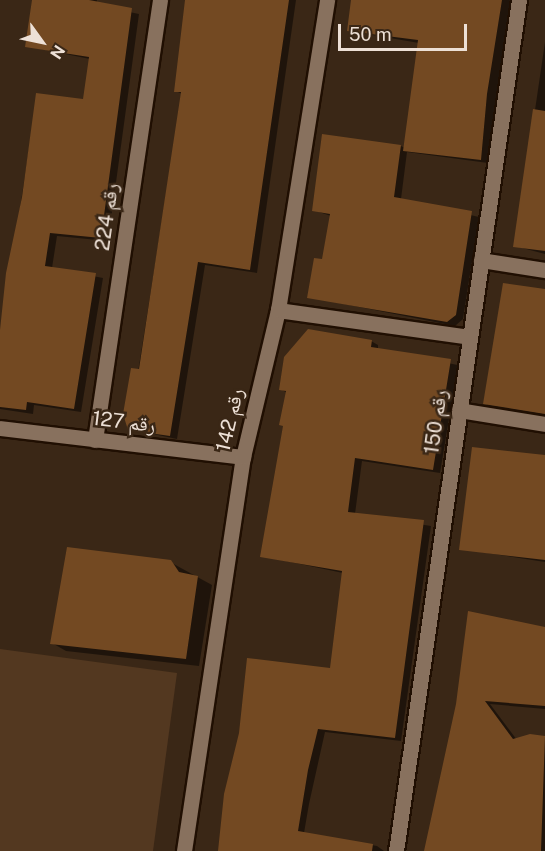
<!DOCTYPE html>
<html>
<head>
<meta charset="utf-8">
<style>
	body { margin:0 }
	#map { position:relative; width:545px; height:851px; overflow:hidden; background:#3a2716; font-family:"Public Sans","Noto Naskh Arabic",sans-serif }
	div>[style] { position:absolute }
	.green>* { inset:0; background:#533820 }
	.shadow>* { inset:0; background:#0007 }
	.building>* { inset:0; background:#734922 }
	.roads { filter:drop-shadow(2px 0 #200f02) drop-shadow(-2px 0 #200f02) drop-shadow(0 2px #200f02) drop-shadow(0 -2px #200f02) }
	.minor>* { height:15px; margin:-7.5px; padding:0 7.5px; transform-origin:7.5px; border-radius:7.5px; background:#88715e }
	span { translate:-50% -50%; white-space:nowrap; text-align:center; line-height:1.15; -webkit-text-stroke:5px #3a2716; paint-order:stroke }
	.street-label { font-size:20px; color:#ede0d6 }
	.north { position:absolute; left:12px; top:12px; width:60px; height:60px; -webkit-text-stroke:4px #3a2716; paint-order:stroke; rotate:123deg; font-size:16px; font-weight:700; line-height:24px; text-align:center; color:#ede0d6 }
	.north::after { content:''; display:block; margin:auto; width:21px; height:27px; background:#ede0d6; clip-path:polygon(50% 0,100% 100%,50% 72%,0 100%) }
	.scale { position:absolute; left:338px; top:24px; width:129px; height:27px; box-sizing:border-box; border:3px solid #ede0d6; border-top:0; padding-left:8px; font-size:18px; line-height:21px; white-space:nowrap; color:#ede0d6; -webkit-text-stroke:4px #3a2716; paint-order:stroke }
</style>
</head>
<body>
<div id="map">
	<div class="green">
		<div style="clip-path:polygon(0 649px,177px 673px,153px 851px,0 851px)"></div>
	</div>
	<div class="shadow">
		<div style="clip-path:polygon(34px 0,97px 0,96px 5px,139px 14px,108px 241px,57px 236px,52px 268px,103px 278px,81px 412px,34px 405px,33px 414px,0 409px,0 342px,37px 95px,84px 101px,90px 59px,26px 46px)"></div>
		<div style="clip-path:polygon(186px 0,296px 0,257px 273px,205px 265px,177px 439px,129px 429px,182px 94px,176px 91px)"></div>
		<div style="clip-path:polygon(353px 0,510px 0,488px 163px,407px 152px,401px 199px,479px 217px,463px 319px,455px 326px,309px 297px,324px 261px,331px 216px,313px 210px,401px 146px,405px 148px,419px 43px,349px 31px)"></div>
		<div style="clip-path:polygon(545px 42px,545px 254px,515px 246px)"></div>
		<div style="clip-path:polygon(545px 291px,545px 416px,491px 407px,484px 403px)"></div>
		<div style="clip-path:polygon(371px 341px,378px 345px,378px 350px,458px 365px,440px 473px,362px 461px,355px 514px,431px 526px,401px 741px,325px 732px,309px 804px,304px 833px,377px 846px,384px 851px,220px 851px,331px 670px,343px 573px,262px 556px,284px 427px,287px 393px,281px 389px)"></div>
		<div style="clip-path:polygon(545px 457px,545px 562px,461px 549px)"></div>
		<div style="clip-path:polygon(170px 562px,212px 585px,199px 666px,66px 651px,52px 643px)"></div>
		<div style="clip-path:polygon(545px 628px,545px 709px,490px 704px,517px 740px,530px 735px,545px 737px,545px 851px,426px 851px,457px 704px)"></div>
	</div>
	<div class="building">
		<div style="clip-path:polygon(32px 0,89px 0,132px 8px,101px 238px,50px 233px,45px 266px,96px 273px,74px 409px,27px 402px,26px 410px,0 407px,0 330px,6px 273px,22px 197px,36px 93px,83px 99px,89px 57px,25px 47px)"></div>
		<div style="clip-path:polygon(185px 0,289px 0,250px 270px,198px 262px,170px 436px,128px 430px,123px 414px,131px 368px,139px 369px,181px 92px,174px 92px)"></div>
		<div style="clip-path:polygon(351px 0,502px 0,487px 94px,481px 160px,403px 151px,418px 40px,347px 31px)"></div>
		<div style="clip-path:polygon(533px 109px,545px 111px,545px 251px,513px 247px)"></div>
		<div style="clip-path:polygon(322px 134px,401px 145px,394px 197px,472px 211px,456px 315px,447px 322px,307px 298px,314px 258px,322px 259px,330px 214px,312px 211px)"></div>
		<div style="clip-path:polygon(503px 283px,545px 289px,545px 414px,483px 404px)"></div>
		<div style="clip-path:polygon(308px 329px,372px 340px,371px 347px,451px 359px,433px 470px,355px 458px,348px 512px,424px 520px,395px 738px,318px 729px,308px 770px,298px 831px,373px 844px,372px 851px,218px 851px,224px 794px,239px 733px,247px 658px,330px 668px,342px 571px,260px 557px,283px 426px,279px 425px,286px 391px,279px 390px,284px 357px)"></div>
		<div style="clip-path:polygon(472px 447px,545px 455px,545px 560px,459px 550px)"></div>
		<div style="clip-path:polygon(67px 547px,171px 560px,179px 572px,198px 576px,186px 659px,50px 644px)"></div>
		<div style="clip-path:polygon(468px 611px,545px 627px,545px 706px,485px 701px,513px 739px,530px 734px,545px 736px,541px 851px,424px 851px,456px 704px)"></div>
	</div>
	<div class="roads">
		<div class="minor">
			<div style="left:481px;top:260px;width:65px;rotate:8.9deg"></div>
			<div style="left:278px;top:310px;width:193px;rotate:8deg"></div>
			<div style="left:459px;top:410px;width:87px;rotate:9.2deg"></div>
			<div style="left:0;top:428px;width:245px;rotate:6.8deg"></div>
			<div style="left:95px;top:440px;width:445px;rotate:-81.6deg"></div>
			<div style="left:184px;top:851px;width:398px;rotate:-81.5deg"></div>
			<div style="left:243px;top:457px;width:151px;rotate:-76.6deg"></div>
			<div style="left:278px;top:310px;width:314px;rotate:-81deg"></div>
			<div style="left:396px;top:851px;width:860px;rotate:-81.78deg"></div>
		</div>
	</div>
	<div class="street-label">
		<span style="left:107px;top:217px;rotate:-82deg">رقم 224</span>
		<span style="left:230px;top:420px;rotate:-77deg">رقم 142</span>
		<span style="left:124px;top:422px;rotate:7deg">رقم 127</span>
		<span style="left:436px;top:422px;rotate:-82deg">رقم 150</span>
	</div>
	<div class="north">N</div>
	<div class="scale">50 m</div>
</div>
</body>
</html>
